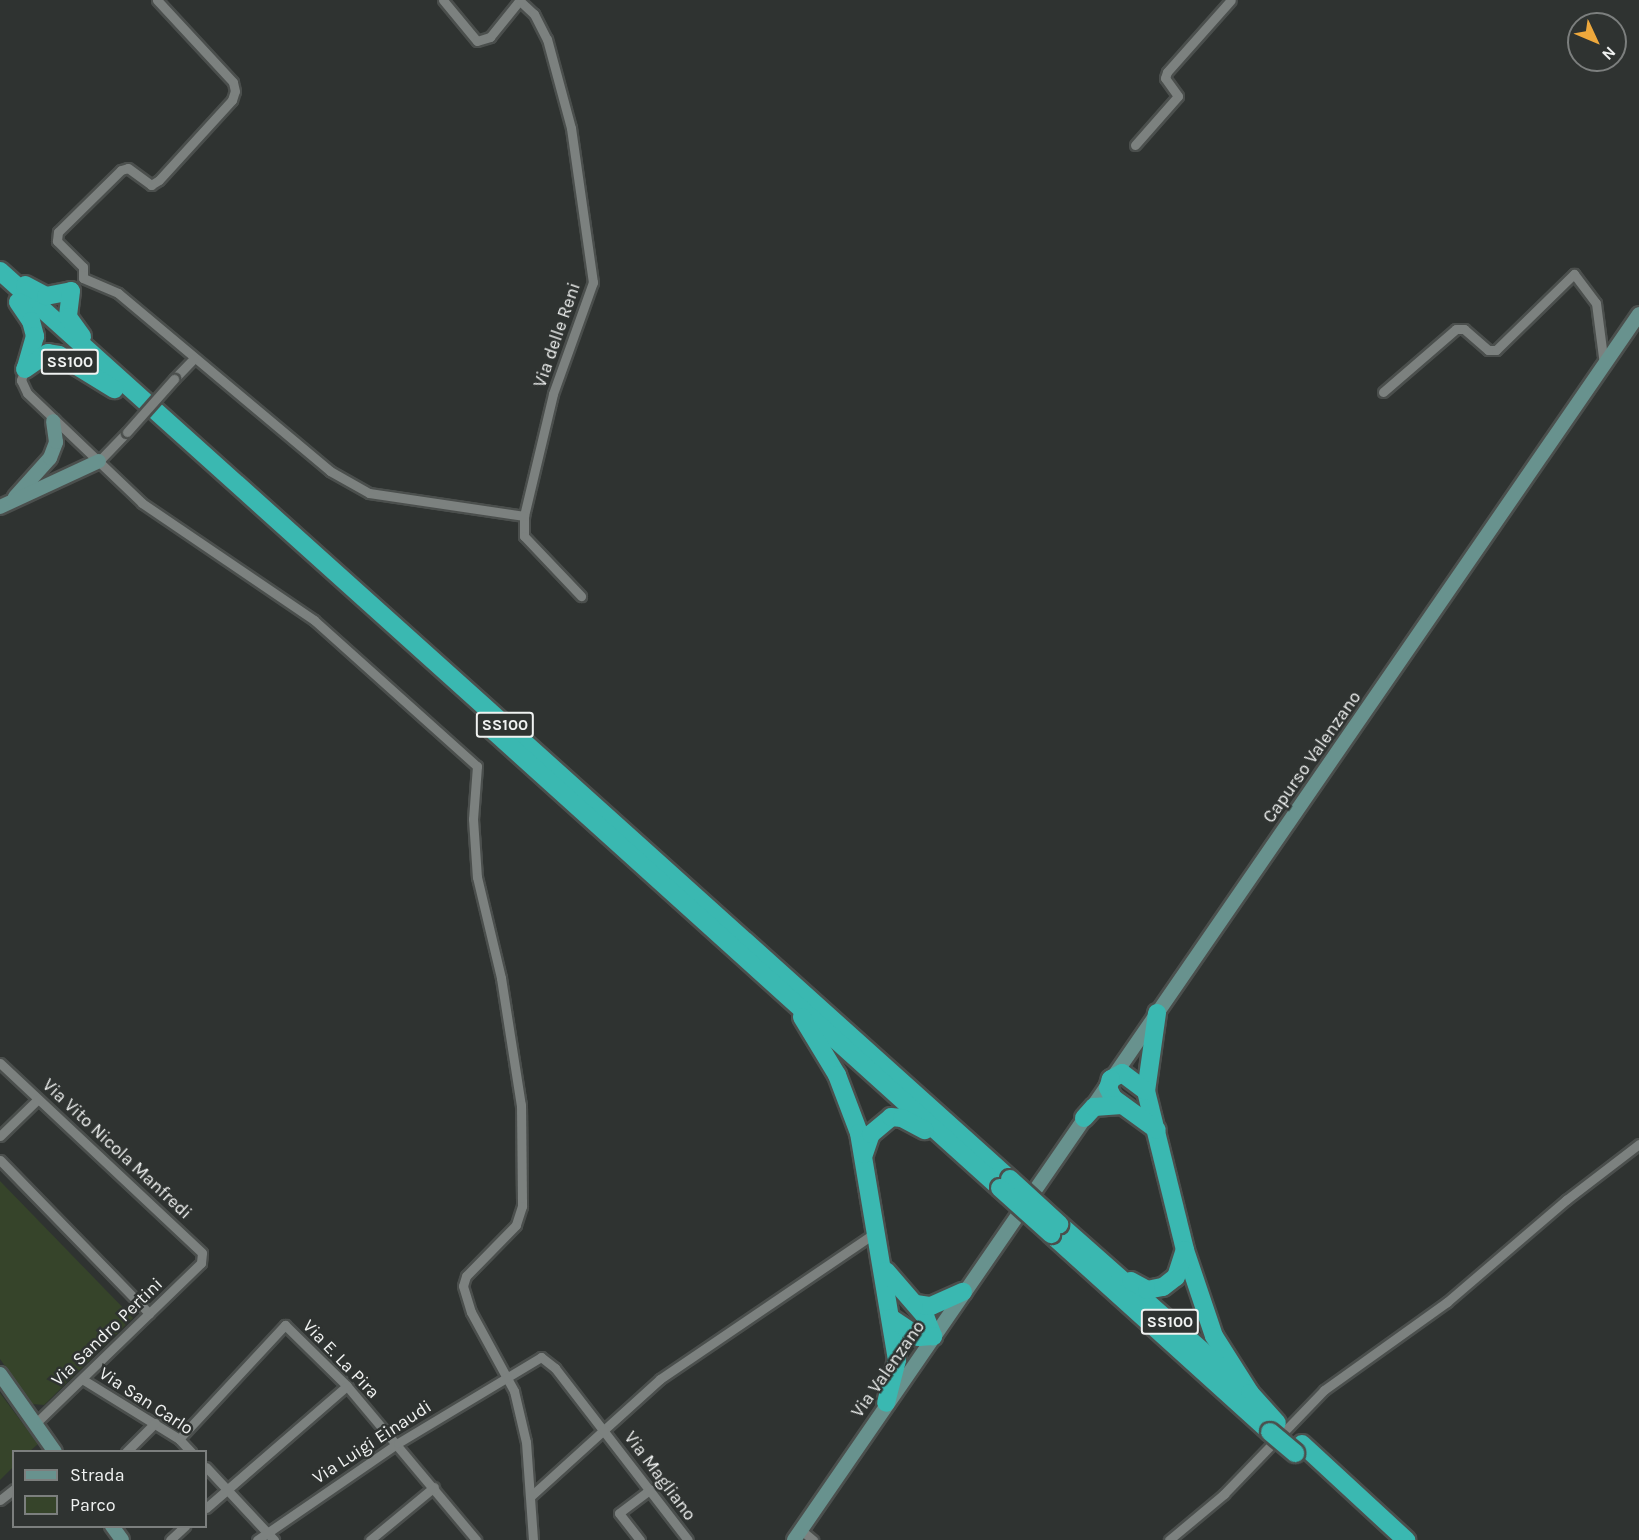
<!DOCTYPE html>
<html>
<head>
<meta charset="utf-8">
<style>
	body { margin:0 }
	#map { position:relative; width:1639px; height:1540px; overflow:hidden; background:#2f3331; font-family:Karla,sans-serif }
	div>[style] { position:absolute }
	.green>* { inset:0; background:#36442a }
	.roads { filter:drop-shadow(2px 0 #4b4f4d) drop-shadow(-2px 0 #4b4f4d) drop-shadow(0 2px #4b4f4d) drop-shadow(0 -2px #4b4f4d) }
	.street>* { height:9px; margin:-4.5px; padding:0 4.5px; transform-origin:4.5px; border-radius:4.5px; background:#7c817f }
	.secondary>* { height:14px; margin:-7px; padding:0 7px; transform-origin:7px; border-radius:7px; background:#68928e }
	.highway>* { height:18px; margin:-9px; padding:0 9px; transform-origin:9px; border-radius:9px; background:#3ab8b1 }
	.bridges { filter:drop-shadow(2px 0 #4b4f4d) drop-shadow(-2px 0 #4b4f4d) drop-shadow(0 2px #4b4f4d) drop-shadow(0 -2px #4b4f4d) }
	.street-bridge>* { height:9px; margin:-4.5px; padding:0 4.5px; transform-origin:4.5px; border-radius:4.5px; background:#7c817f }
	.highway-bridge>* { height:18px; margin:-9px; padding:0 9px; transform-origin:9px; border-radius:9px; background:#3ab8b1 }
	span { translate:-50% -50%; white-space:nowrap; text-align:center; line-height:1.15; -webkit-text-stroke:5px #2f3331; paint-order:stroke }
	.shield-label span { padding:2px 4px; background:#2f3331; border:2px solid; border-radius:4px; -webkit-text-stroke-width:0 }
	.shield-label { font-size:16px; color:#f0f2f1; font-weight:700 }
	.street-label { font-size:18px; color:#f0f2f1 }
	.legend { position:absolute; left:12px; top:1450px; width:195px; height:78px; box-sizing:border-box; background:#2f3331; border:2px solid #7c7f7e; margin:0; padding:8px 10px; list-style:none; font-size:18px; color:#f0f2f1 }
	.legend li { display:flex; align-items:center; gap:12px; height:30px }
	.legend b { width:30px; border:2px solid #7c7f7e }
	.north { position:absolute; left:1567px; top:12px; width:60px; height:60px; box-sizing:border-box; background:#2f3331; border:2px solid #7c7f7e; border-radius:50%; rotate:134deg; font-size:16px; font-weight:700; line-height:24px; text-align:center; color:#f0f2f1 }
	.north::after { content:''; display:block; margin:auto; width:21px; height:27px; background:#eea83c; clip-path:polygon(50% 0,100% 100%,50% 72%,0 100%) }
</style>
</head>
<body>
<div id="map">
	<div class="green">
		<div style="clip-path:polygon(0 1181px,133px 1318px,44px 1405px,32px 1404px,0 1359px)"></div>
		<div style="clip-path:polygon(0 1393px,38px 1444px,30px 1451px,14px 1452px,13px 1467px,0 1480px)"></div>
	</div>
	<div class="roads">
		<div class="street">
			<div style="left:443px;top:0;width:53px;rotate:50.3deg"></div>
			<div style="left:477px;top:41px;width:14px;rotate:-17deg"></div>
			<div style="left:490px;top:37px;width:48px;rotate:-51deg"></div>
			<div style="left:521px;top:2px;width:18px;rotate:43deg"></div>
			<div style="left:534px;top:14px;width:28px;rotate:63deg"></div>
			<div style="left:547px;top:39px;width:92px;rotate:74.9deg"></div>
			<div style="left:571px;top:128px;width:156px;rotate:81.9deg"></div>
			<div style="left:593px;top:282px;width:119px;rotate:109.7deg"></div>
			<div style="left:553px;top:394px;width:125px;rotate:103.4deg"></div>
			<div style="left:524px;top:516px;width:20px;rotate:90deg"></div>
			<div style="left:524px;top:536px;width:83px;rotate:46.5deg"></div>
			<div style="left:1135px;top:145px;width:65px;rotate:-48.7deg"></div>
			<div style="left:1178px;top:96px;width:22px;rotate:-126deg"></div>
			<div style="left:1165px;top:78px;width:6px;rotate:-72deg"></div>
			<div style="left:1167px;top:72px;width:96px;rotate:-48.4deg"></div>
			<div style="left:83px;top:278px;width:38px;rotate:23deg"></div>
			<div style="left:118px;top:293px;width:277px;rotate:40deg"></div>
			<div style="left:330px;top:471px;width:45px;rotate:29.4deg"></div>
			<div style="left:369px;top:493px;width:157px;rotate:8.4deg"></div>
			<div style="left:83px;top:278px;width:11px;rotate:-90deg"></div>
			<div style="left:83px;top:267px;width:37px;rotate:-135deg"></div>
			<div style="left:57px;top:241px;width:9px;rotate:-84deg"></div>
			<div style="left:58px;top:232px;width:88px;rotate:-44.5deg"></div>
			<div style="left:121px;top:170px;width:7px;rotate:-16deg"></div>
			<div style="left:128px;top:168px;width:29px;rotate:36deg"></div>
			<div style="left:151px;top:185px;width:9px;rotate:-32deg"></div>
			<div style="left:159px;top:180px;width:108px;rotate:-47.6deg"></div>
			<div style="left:232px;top:100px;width:9px;rotate:-72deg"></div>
			<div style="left:235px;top:91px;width:9px;rotate:-103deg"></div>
			<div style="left:233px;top:82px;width:112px;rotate:-132.8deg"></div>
			<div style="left:25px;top:369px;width:12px;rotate:110deg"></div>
			<div style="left:21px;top:380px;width:14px;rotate:65deg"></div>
			<div style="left:27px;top:393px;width:159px;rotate:43.7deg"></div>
			<div style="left:142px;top:503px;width:208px;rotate:34.2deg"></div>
			<div style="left:314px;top:620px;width:219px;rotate:41.9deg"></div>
			<div style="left:477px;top:766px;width:53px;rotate:94.3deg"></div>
			<div style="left:473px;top:819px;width:58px;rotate:86.1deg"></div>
			<div style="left:477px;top:877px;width:104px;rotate:76.6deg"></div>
			<div style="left:501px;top:978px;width:129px;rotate:81.1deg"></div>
			<div style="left:521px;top:1105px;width:101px;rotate:89.4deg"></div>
			<div style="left:522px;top:1206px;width:20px;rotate:108deg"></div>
			<div style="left:516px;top:1225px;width:71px;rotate:134.4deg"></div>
			<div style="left:466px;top:1276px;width:10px;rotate:107deg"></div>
			<div style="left:463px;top:1286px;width:27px;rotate:73deg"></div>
			<div style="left:471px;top:1312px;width:90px;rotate:61.4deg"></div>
			<div style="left:514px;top:1391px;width:52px;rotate:76.8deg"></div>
			<div style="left:526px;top:1442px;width:98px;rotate:85.9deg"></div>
			<div style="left:174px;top:379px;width:28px;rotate:-46deg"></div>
			<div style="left:1383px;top:392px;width:96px;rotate:-40.8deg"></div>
			<div style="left:1456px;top:329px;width:8px"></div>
			<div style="left:1464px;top:329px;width:32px;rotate:41deg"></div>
			<div style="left:1488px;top:350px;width:8px"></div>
			<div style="left:1496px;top:350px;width:109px;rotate:-44.3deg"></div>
			<div style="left:1574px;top:274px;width:36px;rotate:53deg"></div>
			<div style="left:1596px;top:303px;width:63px;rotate:82.6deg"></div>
			<div style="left:99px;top:461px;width:40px;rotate:-46deg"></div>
			<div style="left:0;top:1063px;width:277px;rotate:43.2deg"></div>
			<div style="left:202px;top:1253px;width:10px;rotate:96deg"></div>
			<div style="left:201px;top:1263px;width:231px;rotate:135.9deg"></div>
			<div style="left:0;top:1136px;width:53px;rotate:-44.2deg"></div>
			<div style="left:0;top:1160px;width:214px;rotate:45.8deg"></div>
			<div style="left:82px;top:1379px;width:114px;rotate:31.7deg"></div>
			<div style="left:179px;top:1439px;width:18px;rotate:47deg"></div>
			<div style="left:179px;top:1439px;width:156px;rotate:-47.1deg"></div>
			<div style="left:285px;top:1325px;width:87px;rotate:44.5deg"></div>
			<div style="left:347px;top:1386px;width:201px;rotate:50deg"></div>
			<div style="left:126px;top:1452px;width:41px;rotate:-45deg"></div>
			<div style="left:206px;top:1467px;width:100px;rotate:47deg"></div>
			<div style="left:531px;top:1496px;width:174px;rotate:-42.2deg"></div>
			<div style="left:660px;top:1379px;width:261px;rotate:-34.2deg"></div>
			<div style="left:0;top:1500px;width:18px;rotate:-38deg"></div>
			<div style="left:206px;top:1508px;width:186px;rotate:-40.9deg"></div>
			<div style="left:801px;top:1530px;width:16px;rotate:40deg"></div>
			<div style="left:170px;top:1540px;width:21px;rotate:-43deg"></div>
			<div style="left:257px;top:1540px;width:171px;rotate:-34.5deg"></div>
			<div style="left:398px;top:1443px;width:167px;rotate:-31deg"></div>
			<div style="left:541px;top:1357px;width:18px;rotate:38deg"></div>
			<div style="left:555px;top:1368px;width:217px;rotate:52.3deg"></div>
			<div style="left:370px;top:1540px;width:83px;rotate:-39.6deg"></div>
			<div style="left:640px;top:1540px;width:34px;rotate:-128deg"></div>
			<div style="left:619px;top:1513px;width:39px;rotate:-37deg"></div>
			<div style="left:1169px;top:1540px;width:72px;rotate:-39.9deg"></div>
			<div style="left:1224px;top:1494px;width:144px;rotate:-46.1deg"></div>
			<div style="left:1324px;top:1390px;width:151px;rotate:-35.6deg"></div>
			<div style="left:1447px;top:1302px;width:157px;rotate:-40.6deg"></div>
			<div style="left:1566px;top:1200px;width:92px;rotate:-37.5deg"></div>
		</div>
		<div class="secondary">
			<div style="left:15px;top:497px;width:52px;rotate:-48.1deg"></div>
			<div style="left:50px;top:458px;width:17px;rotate:-69deg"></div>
			<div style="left:56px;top:442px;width:21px;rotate:-98deg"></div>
			<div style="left:0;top:507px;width:109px;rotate:-24.9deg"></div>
			<div style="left:0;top:1374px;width:95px;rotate:54.8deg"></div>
			<div style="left:112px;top:1526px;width:17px;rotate:54deg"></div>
			<div style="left:794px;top:1540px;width:1489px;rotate:-55.42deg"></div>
		</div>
		<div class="highway">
			<div style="left:0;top:271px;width:1358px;rotate:41.96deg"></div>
			<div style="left:25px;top:285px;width:24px;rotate:28deg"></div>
			<div style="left:46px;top:296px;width:25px;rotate:-11deg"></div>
			<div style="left:71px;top:291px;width:26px;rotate:97deg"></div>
			<div style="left:68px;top:317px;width:24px;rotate:54deg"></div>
			<div style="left:18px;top:302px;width:23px;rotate:56deg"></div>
			<div style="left:31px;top:321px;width:16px;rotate:75deg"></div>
			<div style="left:35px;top:336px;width:33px;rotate:106deg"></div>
			<div style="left:25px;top:369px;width:28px;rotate:-35deg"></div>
			<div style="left:48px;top:353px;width:11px;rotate:10deg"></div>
			<div style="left:59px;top:355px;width:65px;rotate:31.7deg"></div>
			<div style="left:489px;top:727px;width:688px;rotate:42.06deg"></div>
			<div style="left:1157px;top:1013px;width:79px;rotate:98deg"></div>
			<div style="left:1146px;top:1091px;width:164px;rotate:76.2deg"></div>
			<div style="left:1185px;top:1250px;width:91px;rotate:71.4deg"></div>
			<div style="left:1214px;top:1336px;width:67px;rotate:57.7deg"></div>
			<div style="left:802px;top:1017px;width:68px;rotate:58.9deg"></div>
			<div style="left:837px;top:1075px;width:62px;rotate:69.2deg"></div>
			<div style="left:859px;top:1133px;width:230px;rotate:80.5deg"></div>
			<div style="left:897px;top:1360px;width:44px;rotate:104.3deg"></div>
			<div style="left:1146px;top:1091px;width:30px;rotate:-143deg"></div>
			<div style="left:1122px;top:1073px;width:13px;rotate:151deg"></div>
			<div style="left:1111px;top:1079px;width:9px;rotate:108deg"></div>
			<div style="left:1108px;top:1088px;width:11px;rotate:63deg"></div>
			<div style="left:1113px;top:1098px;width:54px;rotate:36deg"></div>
			<div style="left:1084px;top:1118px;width:15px;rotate:-48deg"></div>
			<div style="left:1094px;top:1107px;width:28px;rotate:-4deg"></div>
			<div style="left:864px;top:1154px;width:21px;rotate:-71deg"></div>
			<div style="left:871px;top:1134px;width:26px;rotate:-40deg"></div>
			<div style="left:891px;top:1117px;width:11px;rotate:5deg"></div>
			<div style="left:902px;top:1118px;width:26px;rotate:28deg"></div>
			<div style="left:1059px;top:1224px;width:255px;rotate:41.5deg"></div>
			<div style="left:1250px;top:1393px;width:40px;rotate:48deg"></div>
			<div style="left:1051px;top:1234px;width:295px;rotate:42.1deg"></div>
			<div style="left:886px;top:1271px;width:60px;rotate:49.1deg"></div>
			<div style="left:925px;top:1316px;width:22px;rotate:68deg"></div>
			<div style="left:933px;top:1336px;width:14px;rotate:176deg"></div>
			<div style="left:919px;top:1337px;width:34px;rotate:-146deg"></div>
			<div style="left:1131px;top:1281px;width:18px;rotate:29deg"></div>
			<div style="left:1147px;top:1290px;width:16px;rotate:-11deg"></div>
			<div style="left:1163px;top:1287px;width:16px;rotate:-38deg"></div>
			<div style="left:1176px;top:1277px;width:28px;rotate:-72deg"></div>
			<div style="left:916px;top:1304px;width:15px;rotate:8deg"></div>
			<div style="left:931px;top:1306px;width:35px;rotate:-24deg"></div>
			<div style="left:1302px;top:1444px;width:142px;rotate:42.7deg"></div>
		</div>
	</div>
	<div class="bridges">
		<div class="street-bridge">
			<div style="left:127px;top:432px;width:71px;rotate:-48.4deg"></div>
		</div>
		<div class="highway-bridge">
			<div style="left:1010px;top:1179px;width:67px;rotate:42.6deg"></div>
			<div style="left:1000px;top:1188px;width:69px;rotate:42deg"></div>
			<div style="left:1270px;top:1432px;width:33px;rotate:40deg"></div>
		</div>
	</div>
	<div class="shield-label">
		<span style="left:70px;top:362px">SS100</span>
		<span style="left:505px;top:725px">SS100</span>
		<span style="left:1170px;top:1322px">SS100</span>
	</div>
	<div class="street-label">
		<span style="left:557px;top:335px;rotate:-71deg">Via delle Reni</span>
		<span style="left:1312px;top:757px;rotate:-55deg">Capurso Valenzano</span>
		<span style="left:117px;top:1149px;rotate:43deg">Via Vito Nicola Manfredi</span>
		<span style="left:107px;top:1332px;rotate:-44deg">Via Sandro Pertini</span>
		<span style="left:341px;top:1359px;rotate:46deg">Via E. La Pira</span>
		<span style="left:888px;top:1369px;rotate:-55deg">Via Valenzano</span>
		<span style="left:146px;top:1401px;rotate:33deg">Via San Carlo</span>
		<span style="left:372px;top:1442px;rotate:-33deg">Via Luigi Einaudi</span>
		<span style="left:660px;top:1476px;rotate:53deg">Via Magliano</span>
	</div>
	<ul class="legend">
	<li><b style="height:8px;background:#68928e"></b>Strada</li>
	<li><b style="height:16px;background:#36442a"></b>Parco</li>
	</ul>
	<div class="north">N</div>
</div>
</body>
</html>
